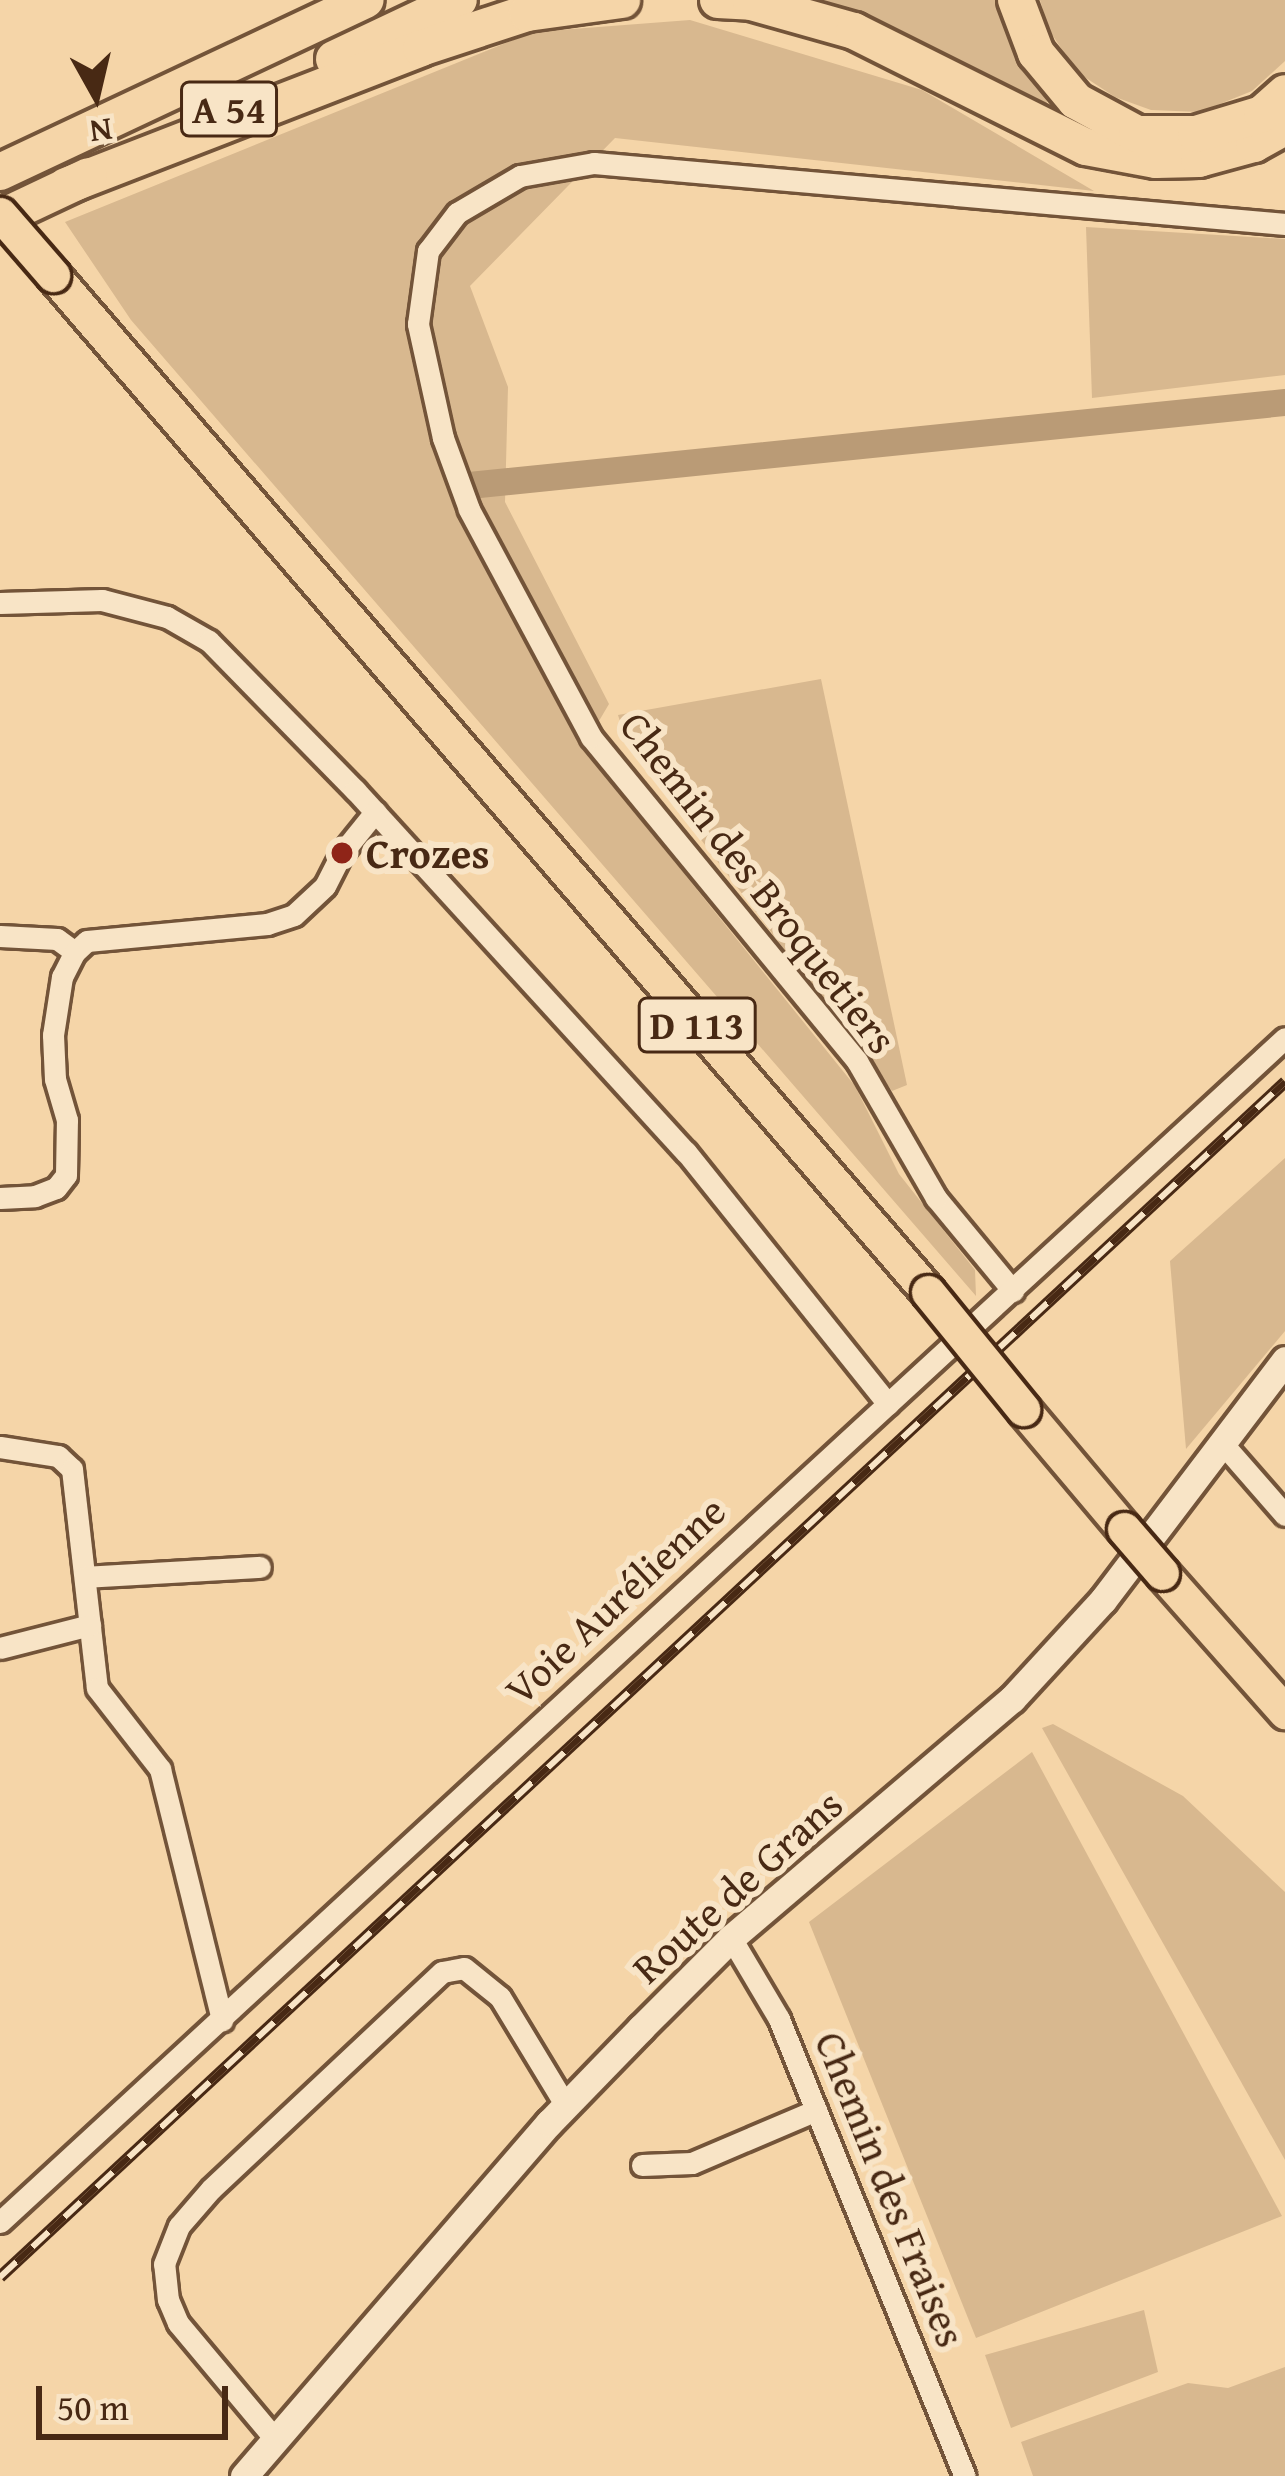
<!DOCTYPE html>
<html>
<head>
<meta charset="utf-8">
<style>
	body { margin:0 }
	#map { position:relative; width:1285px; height:2476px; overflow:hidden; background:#f5d5a8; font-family:"Gentium Book Plus",serif }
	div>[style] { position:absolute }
	.green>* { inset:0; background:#d8b88f }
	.canal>* { height:27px; margin:-13.5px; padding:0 13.5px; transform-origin:13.5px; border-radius:13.5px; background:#ba9b76 }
	.roads { filter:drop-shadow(3px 0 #735439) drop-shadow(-3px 0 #735439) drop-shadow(0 3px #735439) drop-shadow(0 -3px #735439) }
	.minor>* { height:21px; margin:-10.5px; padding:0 10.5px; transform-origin:10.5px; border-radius:10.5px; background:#f8e4c6 }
	.tertiary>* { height:27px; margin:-13.5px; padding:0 13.5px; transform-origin:13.5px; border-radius:13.5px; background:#f8e4c6 }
	.primary>* { height:33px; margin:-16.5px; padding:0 16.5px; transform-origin:16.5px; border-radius:16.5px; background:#f5d5a8 }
	.motorway>* { height:36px; margin:-18px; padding:0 18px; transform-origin:18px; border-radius:18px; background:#f5d5a8 }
	.rail>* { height:12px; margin-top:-6px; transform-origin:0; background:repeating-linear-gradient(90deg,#f8e4c6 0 22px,#482914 0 44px); box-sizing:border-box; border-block:3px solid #482914 }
	.bridges { filter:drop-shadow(3px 0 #482914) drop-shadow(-3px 0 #482914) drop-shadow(0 3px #482914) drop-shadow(0 -3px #482914) }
	.primary-bridge>* { height:33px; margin:-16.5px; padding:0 16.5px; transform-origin:16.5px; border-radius:16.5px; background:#f5d5a8 }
	.dots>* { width:33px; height:33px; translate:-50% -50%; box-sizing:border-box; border:6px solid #f8e4c6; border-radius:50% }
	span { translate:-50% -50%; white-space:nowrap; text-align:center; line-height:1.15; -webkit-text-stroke:12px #f8e4c6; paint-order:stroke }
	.shield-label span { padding:3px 9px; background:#f8e4c6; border:3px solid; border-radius:9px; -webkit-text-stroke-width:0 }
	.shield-label { font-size:39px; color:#482914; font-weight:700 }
	.poi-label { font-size:42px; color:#482914; font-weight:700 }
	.left { translate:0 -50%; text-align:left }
	.street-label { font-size:42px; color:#482914 }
	.north { position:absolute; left:36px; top:36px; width:120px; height:120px; -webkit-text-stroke:9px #f8e4c6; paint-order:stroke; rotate:172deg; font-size:33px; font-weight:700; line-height:48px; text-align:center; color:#482914 }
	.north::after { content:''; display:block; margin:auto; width:42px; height:54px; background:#482914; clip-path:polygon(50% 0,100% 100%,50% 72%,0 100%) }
	.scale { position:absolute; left:36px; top:2386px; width:192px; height:54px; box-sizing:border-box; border:6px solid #482914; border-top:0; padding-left:15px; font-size:36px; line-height:42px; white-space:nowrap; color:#482914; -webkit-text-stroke:9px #f8e4c6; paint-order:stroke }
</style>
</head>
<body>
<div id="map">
	<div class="green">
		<div style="clip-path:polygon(790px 0,1000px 0,1024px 73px,1045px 93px,1050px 117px)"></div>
		<div style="clip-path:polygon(1040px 0,1285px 0,1285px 61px,1252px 91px,1200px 112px,1151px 110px,1115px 97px,1077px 72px,1049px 30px)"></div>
		<div style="clip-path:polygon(690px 20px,922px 90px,1094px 191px,615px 138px,470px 286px,508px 387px,505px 502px,609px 704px,583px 748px,855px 1086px,899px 1174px,975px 1270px,976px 1296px,131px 320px,65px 222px,533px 32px)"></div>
		<div style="clip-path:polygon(1086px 227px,1285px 239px,1285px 375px,1092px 398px)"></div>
		<div style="clip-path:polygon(821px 679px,907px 1085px,892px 1091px,626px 741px,618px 715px)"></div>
		<div style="clip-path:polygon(1285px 1158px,1285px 1331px,1186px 1449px,1170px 1261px)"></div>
		<div style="clip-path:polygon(1053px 1724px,1183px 1796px,1285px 1892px,1285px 2160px,1042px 1728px)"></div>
		<div style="clip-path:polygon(1032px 1752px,1282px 2216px,976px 2338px,809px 1922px)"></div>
		<div style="clip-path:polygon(1144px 2310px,1158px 2372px,1011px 2428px,985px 2355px)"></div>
		<div style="clip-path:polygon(1285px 2367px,1285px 2476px,1033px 2476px,1021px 2442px,1188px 2383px,1228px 2388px)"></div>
	</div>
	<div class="canal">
		<div style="left:469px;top:485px;width:820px;rotate:-5.81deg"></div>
	</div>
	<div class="roads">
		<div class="minor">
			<div style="left:0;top:603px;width:102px;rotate:-1.7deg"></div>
			<div style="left:102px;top:600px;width:67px;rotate:14.7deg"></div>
			<div style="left:167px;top:617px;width:48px;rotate:29.7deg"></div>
			<div style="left:209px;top:641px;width:209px;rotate:45.6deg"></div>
			<div style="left:355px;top:790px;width:491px;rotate:47.6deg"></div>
			<div style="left:686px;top:1152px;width:323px;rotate:51.3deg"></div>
			<div style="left:0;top:936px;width:57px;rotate:3deg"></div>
			<div style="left:57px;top:939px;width:22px;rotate:36deg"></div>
			<div style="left:0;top:1198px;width:35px;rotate:-3deg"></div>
			<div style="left:35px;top:1196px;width:22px;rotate:-21deg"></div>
			<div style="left:56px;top:1188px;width:16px;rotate:-52deg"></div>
			<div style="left:66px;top:1175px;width:55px;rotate:-89deg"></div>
			<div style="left:67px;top:1120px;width:43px;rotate:-106.3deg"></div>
			<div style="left:55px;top:1079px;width:44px;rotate:-92.6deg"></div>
			<div style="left:53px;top:1035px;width:59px;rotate:-81.2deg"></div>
			<div style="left:62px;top:977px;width:28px;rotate:-63deg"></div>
			<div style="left:75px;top:952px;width:16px;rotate:-43deg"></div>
			<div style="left:87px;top:941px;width:181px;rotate:-5.4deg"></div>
			<div style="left:267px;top:924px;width:28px;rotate:-18deg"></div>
			<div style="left:294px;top:915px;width:42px;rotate:-43.1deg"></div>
			<div style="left:325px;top:886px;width:37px;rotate:-63deg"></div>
			<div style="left:342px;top:853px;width:53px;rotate:-51.2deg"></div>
			<div style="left:1013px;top:1291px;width:121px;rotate:-129.6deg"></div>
			<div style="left:936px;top:1198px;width:158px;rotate:-120deg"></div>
			<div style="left:857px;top:1061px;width:419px;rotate:-129.4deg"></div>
			<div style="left:591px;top:737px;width:259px;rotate:-118.2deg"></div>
			<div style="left:469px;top:509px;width:76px;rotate:-110.1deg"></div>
			<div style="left:443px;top:438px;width:117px;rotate:-102.4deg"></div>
			<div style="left:418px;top:324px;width:74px;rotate:-82.2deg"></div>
			<div style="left:428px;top:251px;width:48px;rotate:-52.7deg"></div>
			<div style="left:457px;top:213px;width:73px;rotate:-30.4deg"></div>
			<div style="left:520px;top:176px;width:75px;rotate:-10deg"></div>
			<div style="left:594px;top:163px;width:694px;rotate:5.04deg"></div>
			<div style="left:1223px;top:1444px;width:94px;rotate:48.9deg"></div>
			<div style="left:0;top:1447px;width:59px;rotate:8.8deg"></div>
			<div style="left:58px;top:1456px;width:19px;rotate:43deg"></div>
			<div style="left:72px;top:1469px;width:220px;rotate:83.5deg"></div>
			<div style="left:97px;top:1688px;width:103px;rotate:52.1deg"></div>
			<div style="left:160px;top:1769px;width:259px;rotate:76.1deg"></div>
			<div style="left:85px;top:1577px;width:175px;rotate:-3.3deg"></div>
			<div style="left:0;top:1648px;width:93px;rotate:-14.3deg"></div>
			<div style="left:731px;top:1938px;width:94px;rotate:59.3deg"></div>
			<div style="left:779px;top:2019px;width:493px;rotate:67.9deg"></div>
			<div style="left:642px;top:2165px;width:50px;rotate:-2.3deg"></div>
			<div style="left:692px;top:2163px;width:135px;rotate:-23.1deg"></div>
			<div style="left:0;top:2222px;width:1747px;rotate:-42.66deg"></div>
			<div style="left:275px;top:2439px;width:151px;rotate:-129.9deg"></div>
			<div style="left:178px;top:2323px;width:25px;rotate:-113deg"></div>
			<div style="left:168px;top:2300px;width:36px;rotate:-96deg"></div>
			<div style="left:164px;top:2264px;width:41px;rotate:-68.5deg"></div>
			<div style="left:179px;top:2226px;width:49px;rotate:-49.1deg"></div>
			<div style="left:211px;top:2189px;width:317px;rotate:-43.2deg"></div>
			<div style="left:442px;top:1972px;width:22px;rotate:-10deg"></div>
			<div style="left:464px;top:1968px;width:46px;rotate:38.9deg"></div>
			<div style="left:500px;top:1997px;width:127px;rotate:58.8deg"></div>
		</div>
		<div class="tertiary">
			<div style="left:244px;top:2476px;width:467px;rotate:-49.2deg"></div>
			<div style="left:549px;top:2123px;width:132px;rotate:-45.9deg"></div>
			<div style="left:641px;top:2028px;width:127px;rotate:-45deg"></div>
			<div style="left:731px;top:1938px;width:369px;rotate:-40.4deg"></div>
			<div style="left:1012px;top:1699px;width:134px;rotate:-47.4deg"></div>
			<div style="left:1103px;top:1600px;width:301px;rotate:-52.8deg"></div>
		</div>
		<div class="primary">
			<div style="left:53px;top:275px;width:1342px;rotate:49.29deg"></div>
			<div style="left:1023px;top:1409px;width:157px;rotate:49.9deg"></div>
			<div style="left:1162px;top:1573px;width:186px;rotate:48.5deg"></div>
		</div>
		<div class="motorway">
			<div style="left:718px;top:0;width:33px;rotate:3deg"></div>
			<div style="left:751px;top:2px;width:107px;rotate:15.7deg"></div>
			<div style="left:854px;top:31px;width:259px;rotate:26.6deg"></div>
			<div style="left:1086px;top:147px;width:71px;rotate:10.5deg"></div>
			<div style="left:1156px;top:160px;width:43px;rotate:-1.3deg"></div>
			<div style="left:1199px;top:159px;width:57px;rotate:-15.3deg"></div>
			<div style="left:1254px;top:144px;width:35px;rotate:-29deg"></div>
			<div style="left:1016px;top:0;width:57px;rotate:69.3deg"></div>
			<div style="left:1036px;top:53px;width:62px;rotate:50.2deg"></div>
			<div style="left:1076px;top:101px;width:69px;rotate:28.4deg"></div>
			<div style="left:1137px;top:134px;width:59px"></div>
			<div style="left:1196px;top:134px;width:69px;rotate:-16.9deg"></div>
			<div style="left:1262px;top:114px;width:31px;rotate:-42deg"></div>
			<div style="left:334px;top:59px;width:138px;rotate:-25.3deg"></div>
			<div style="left:0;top:172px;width:404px;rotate:-25.2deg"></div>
			<div style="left:66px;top:186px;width:381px;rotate:-21.2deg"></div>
			<div style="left:421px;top:48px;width:112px;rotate:-18.3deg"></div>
			<div style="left:527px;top:13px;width:96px;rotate:-7.8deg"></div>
			<div style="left:0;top:218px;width:98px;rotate:-25.3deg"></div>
		</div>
	</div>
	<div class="rail">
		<div style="left:0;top:2277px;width:1755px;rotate:-42.92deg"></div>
	</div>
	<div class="bridges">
		<div class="primary-bridge">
			<div style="left:0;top:214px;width:81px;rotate:49deg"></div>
			<div style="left:928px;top:1292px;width:151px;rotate:50.9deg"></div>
			<div style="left:1124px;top:1529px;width:58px;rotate:49.2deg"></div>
		</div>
	</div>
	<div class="dots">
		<div style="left:342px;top:853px;background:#8f2418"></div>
	</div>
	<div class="shield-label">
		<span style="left:229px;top:109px">A 54</span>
		<span style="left:697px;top:1025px">D 113</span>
	</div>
	<div class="poi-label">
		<span class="left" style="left:366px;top:853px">Crozes</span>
	</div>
	<div class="street-label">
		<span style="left:759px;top:882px;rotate:52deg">Chemin des Broquetiers</span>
		<span style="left:615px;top:1600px;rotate:-43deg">Voie Aurélienne</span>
		<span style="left:737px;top:1886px;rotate:-42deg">Route de Grans</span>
		<span style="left:891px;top:2189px;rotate:68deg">Chemin des Fraises</span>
	</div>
	<div class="north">N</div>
	<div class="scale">50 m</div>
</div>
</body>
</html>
